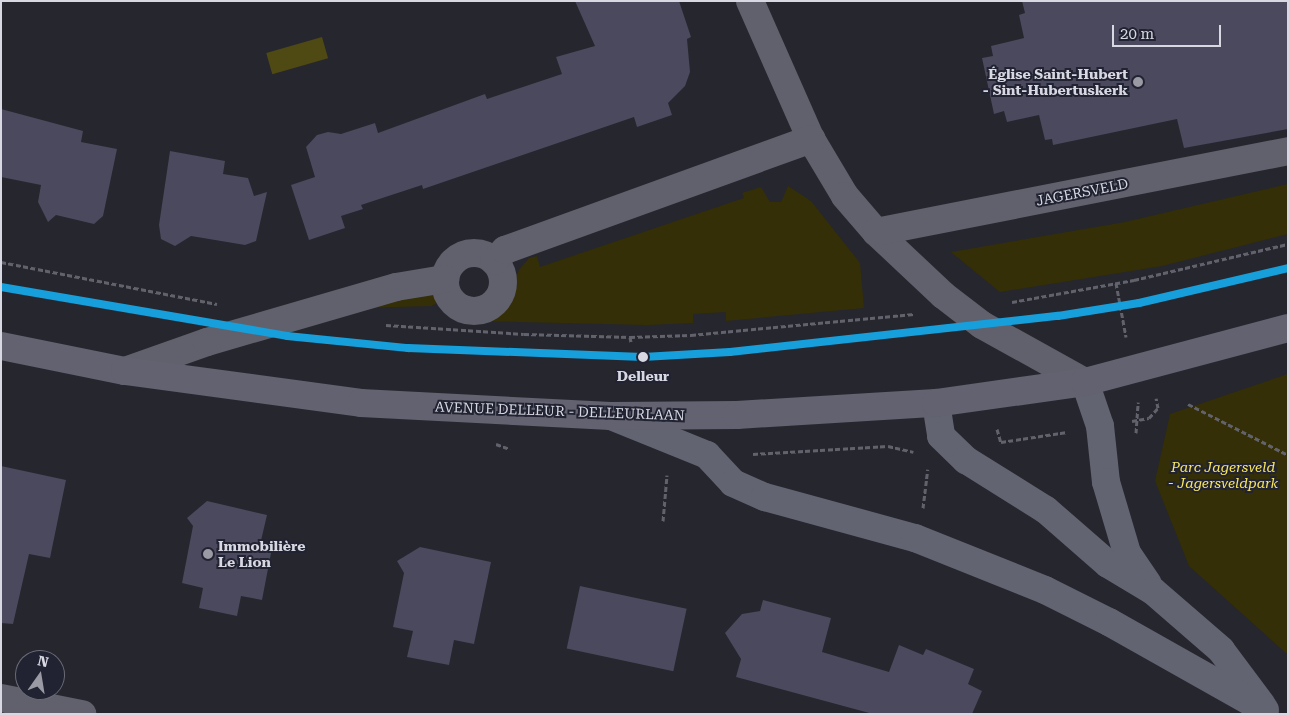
<!DOCTYPE html>
<html>
<head>
<meta charset="utf-8">
<style>
	body { margin:0 }
	#map { position:relative; width:1289px; height:715px; overflow:hidden; background:#26262e; font-family:"Roboto Serif",serif }
	div>[style] { position:absolute }
	[style*='--x'] { left:calc(var(--x)*1px); top:calc(var(--y)*1px); width:calc(var(--w)*1px); rotate:calc(var(--a)*1deg) }
	.green>* { inset:0; background:#342f06 }
	.water>* { inset:0; background:#4f4914; transform-origin:0 0 }
	.building>* { inset:0; background:#4a495d; transform-origin:0 0 }
	.path>* { height:3px; margin-top:-1.5px; transform-origin:0; background:repeating-linear-gradient(90deg,#61626b 0 5px,transparent 0 7.5px) }
	.street>* { height:28px; margin:-14px; padding:0 14px; transform-origin:14px; border-radius:14px; background:#61616d }
	.street>.ring { margin:-14px; padding:0; box-sizing:content-box; background:none; border:28px solid #61616d; border-radius:50% }
	.secondary>* { height:28px; margin:-14px; padding:0 14px; transform-origin:14px; border-radius:14px; background:#636471 }
	.primary>* { height:28px; margin:-14px; padding:0 14px; transform-origin:14px; border-radius:14px; background:#626270 }
	.tram-1>* { height:8px; margin:-4px; padding:0 4px; transform-origin:4px; border-radius:4px; background:#169fdb }
	.dots>* { width:14px; height:14px; translate:-50% -50%; box-sizing:border-box; border:2px solid #222332; border-radius:50% }
	span { translate:-50% -50%; white-space:nowrap; text-align:center; line-height:1.15; -webkit-text-stroke:4px #222332; paint-order:stroke }
	.poi-label { font-size:14px; color:#d7d8e2; font-weight:700 }
	.right { translate:-100% -50%; text-align:right }
	.left { translate:0 -50%; text-align:left }
	.street-label { font-size:14px; color:#d7d8e2 }
	.stop-label { font-size:14px; color:#d7d8e2; font-weight:700 }
	.park-label { font-size:14px; color:#f8e75a; font-style:italic }
	.frame { position:absolute; inset:0; border:2px solid #d7d8e2; pointer-events:none }
	.north { position:absolute; left:15px; top:650px; width:50px; height:50px; box-sizing:border-box; background:#222332; border:1px solid #6a6b78; border-radius:50%; rotate:13deg; font-size:14px; font-weight:700; line-height:20px; text-align:center; color:#d7d8e2 }
	.north::after { content:''; display:block; margin:auto; width:18px; height:22px; background:#999aa3; clip-path:polygon(50% 0,100% 100%,50% 72%,0 100%) }
	.scale { position:absolute; left:1112px; top:25px; width:109px; height:22px; box-sizing:border-box; border:2px solid #d7d8e2; border-top:0; padding-left:6px; font-size:15px; line-height:18px; white-space:nowrap; color:#d7d8e2; -webkit-text-stroke:4px #222332; paint-order:stroke }
</style>
</head>
<body>
<div id="map">
	<div class="green">
		<i style="clip-path:polygon(1288px 184px,1288px 234px,1162px 266px,1000px 292px,951px 252px,1125px 222px)"></i>
		<i style="clip-path:polygon(788px 186px,811px 201px,860px 263px,864px 308px,726px 321px,726px 312px,693px 314px,693px 323px,647px 325px,476px 321px,493px 317px,505px 307px,519px 270px,529px 258px,537px 256px,540px 267px,744px 198px,742px 193px,761px 187px,770px 202px,781px 202px)"></i>
		<i style="clip-path:polygon(434px 293px,440px 302px,431px 306px,358px 308px)"></i>
		<i style="clip-path:polygon(1288px 374px,1288px 655px,1189px 566px,1155px 481px,1170px 414px)"></i>
	</div>
	<div class="water">
		<i style="left:322px;top:37px;width:22px;height:58px;rotate:74deg"></i>
	</div>
	<div class="building">
		<i style="clip-path:polygon(575px 1px,679px 1px,691px 37px,687px 39px,690px 72px,685px 86px,668px 103px,672px 115px,637px 127px,634px 117px,423px 189px,422px 185px,361px 205px,363px 209px,341px 216px,345px 228px,309px 240px,291px 185px,315px 177px,306px 147px,317px 135px,328px 132px,341px 134px,375px 123px,378px 133px,485px 94px,487px 99px,562px 74px,556px 57px,595px 46px)"></i>
		<i style="clip-path:polygon(1022px 1px,1288px 1px,1288px 129px,1184px 148px,1177px 119px,1053px 145px,1052px 139px,1045px 140px,1039px 115px,1007px 122px,1004px 111px,994px 114px,982px 58px,993px 56px,991px 46px,1024px 38px,1019px 15px,1025px 13px)"></i>
		<i style="clip-path:polygon(1px 109px,83px 131px,81px 142px,117px 149px,103px 216px,94px 224px,56px 215px,48px 222px,38px 202px,41px 185px,1px 177px)"></i>
		<i style="clip-path:polygon(170px 151px,225px 161px,223px 174px,248px 178px,254px 196px,267px 192px,256px 241px,245px 245px,191px 236px,175px 246px,161px 239px,159px 225px)"></i>
		<i style="clip-path:polygon(1px 466px,66px 480px,50px 558px,29px 554px,13px 624px,1px 623px)"></i>
		<i style="clip-path:polygon(207px 501px,267px 515px,260px 545px,272px 548px,262px 600px,241px 596px,237px 616px,199px 608px,203px 588px,182px 583px,193px 526px,187px 518px)"></i>
		<i style="clip-path:polygon(420px 547px,491px 562px,474px 644px,454px 640px,449px 665px,407px 657px,413px 631px,393px 627px,404px 573px,397px 561px)"></i>
		<i style="left:580px;top:586px;width:109px;height:64px;rotate:12deg"></i>
		<i style="clip-path:polygon(763px 600px,831px 618px,822px 652px,889px 672px,899px 645px,923px 655px,926px 649px,974px 669px,968px 684px,982px 691px,972px 714px,873px 714px,736px 677px,741px 659px,725px 633px,742px 614px,760px 611px)"></i>
	</div>
	<div class="path">
		<i style="--x:1;--y:262;--w:220;--a:11"></i>
		<i style="--x:1116;--y:283;--w:55;--a:79.5"></i>
		<i style="--x:1012;--y:302;--w:124;--a:-10.2"></i>
		<i style="--x:1134;--y:280;--w:158;--a:-13.2"></i>
		<i style="--x:386;--y:325;--w:138;--a:3.7"></i>
		<i style="--x:524;--y:334;--w:106;--a:1.6"></i>
		<i style="--x:630;--y:337;--w:61;--a:-1.9"></i>
		<i style="--x:691;--y:335;--w:224;--a:-5.4"></i>
		<i style="--x:630;--y:337;--w:5;--a:79"></i>
		<i style="--x:1188;--y:404;--w:112;--a:27"></i>
		<i style="--x:1132;--y:421;--w:17;--a:-10"></i>
		<i style="--x:1149;--y:418;--w:13;--a:-48"></i>
		<i style="--x:1158;--y:408;--w:10;--a:-101"></i>
		<i style="--x:997;--y:429;--w:15;--a:74"></i>
		<i style="--x:1136;--y:433;--w:31;--a:-86"></i>
		<i style="--x:1001;--y:442;--w:67;--a:-8.6"></i>
		<i style="--x:496;--y:444;--w:15;--a:20"></i>
		<i style="--x:753;--y:454;--w:135;--a:-3.4"></i>
		<i style="--x:888;--y:446;--w:26;--a:13"></i>
		<i style="--x:923;--y:508;--w:39;--a:-83"></i>
		<i style="--x:663;--y:521;--w:46;--a:-85"></i>
	</div>
	<div class="street">
		<i style="--x:750;--y:1;--w:151;--a:66.2"></i>
		<i style="--x:811;--y:139;--w:66;--a:59.2"></i>
		<i style="--x:845;--y:196;--w:48;--a:49.3"></i>
		<i style="--x:876;--y:232;--w:92;--a:43.2"></i>
		<i style="--x:943;--y:295;--w:49;--a:37.6"></i>
		<i style="--x:982;--y:325;--w:118;--a:29"></i>
		<i style="--x:876;--y:232;--w:420;--a:-11.1"></i>
		<i class="ring" style="left:445px;top:253px;width:30px;height:30px"></i>
		<i style="--x:494;--y:261;--w:16;--a:-45"></i>
		<i style="--x:505;--y:250;--w:326;--a:-19.9"></i>
		<i style="--x:125;--y:371;--w:87;--a:-19.5"></i>
		<i style="--x:207;--y:342;--w:197;--a:-16.2"></i>
		<i style="--x:396;--y:287;--w:50;--a:-9.3"></i>
		<i style="--x:1;--y:698;--w:83;--a:11.2"></i>
	</div>
	<div class="secondary">
		<i style="--x:1085;--y:382;--w:46;--a:71.2"></i>
		<i style="--x:1100;--y:426;--w:56;--a:83.9"></i>
		<i style="--x:1106;--y:482;--w:74;--a:73.5"></i>
		<i style="--x:1127;--y:553;--w:37;--a:56"></i>
		<i style="--x:936;--y:403;--w:33;--a:81"></i>
		<i style="--x:941;--y:436;--w:35;--a:44"></i>
		<i style="--x:966;--y:460;--w:94;--a:32"></i>
		<i style="--x:1046;--y:510;--w:82;--a:41.1"></i>
		<i style="--x:1108;--y:564;--w:52;--a:31"></i>
		<i style="--x:1153;--y:591;--w:90;--a:40.9"></i>
		<i style="--x:1221;--y:650;--w:69;--a:53.3"></i>
		<i style="--x:611;--y:416;--w:104;--a:22.1"></i>
		<i style="--x:707;--y:455;--w:38;--a:47"></i>
		<i style="--x:733;--y:483;--w:35;--a:24"></i>
		<i style="--x:765;--y:497;--w:156;--a:15.3"></i>
		<i style="--x:915;--y:538;--w:140;--a:21.8"></i>
		<i style="--x:1045;--y:590;--w:72;--a:26.6"></i>
		<i style="--x:1109;--y:622;--w:179;--a:29.4"></i>
	</div>
	<div class="primary">
		<i style="--x:1;--y:346;--w:126;--a:11.4"></i>
		<i style="--x:125;--y:371;--w:238;--a:7.7"></i>
		<i style="--x:361;--y:403;--w:250;--a:3"></i>
		<i style="--x:611;--y:416;--w:126;--a:-0.5"></i>
		<i style="--x:737;--y:415;--w:199;--a:-3.5"></i>
		<i style="--x:936;--y:403;--w:150;--a:-8"></i>
		<i style="--x:1085;--y:382;--w:210;--a:-14.9"></i>
	</div>
	<div class="tram-1">
		<i style="--x:1;--y:287;--w:290;--a:9.7"></i>
		<i style="--x:287;--y:336;--w:122;--a:5.7"></i>
		<i style="--x:408;--y:348;--w:235;--a:2.2"></i>
		<i style="--x:643;--y:357;--w:87;--a:-3.3"></i>
		<i style="--x:730;--y:352;--w:330;--a:-6.3"></i>
		<i style="--x:1058;--y:316;--w:82;--a:-9.1"></i>
		<i style="--x:1139;--y:303;--w:153;--a:-13.2"></i>
	</div>
	<div class="dots">
		<i style="left:1138px;top:82px;background:#999aa3"></i>
		<i style="left:643px;top:357px;background:#d7d8e2"></i>
		<i style="left:208px;top:554px;background:#999aa3"></i>
	</div>
	<div class="poi-label">
		<span class="right" style="left:1128px;top:82px">Église Saint-Hubert<br>- Sint-Hubertuskerk</span>
		<span class="left" style="left:218px;top:554px">Immobilière<br>Le Lion</span>
	</div>
	<div class="street-label">
		<span style="left:1082px;top:192px;rotate:-11deg">JAGERSVELD</span>
		<span style="left:560px;top:411px;rotate:2deg">AVENUE DELLEUR - DELLEURLAAN</span>
	</div>
	<div class="stop-label">
		<span style="left:643px;top:376px">Delleur</span>
	</div>
	<div class="park-label">
		<span style="left:1223px;top:475px">Parc Jagersveld<br>- Jagersveldpark</span>
	</div>
	<div class="frame"></div>
	<div class="north">N</div>
	<div class="scale">20 m</div>
</div>
</body>
</html>
